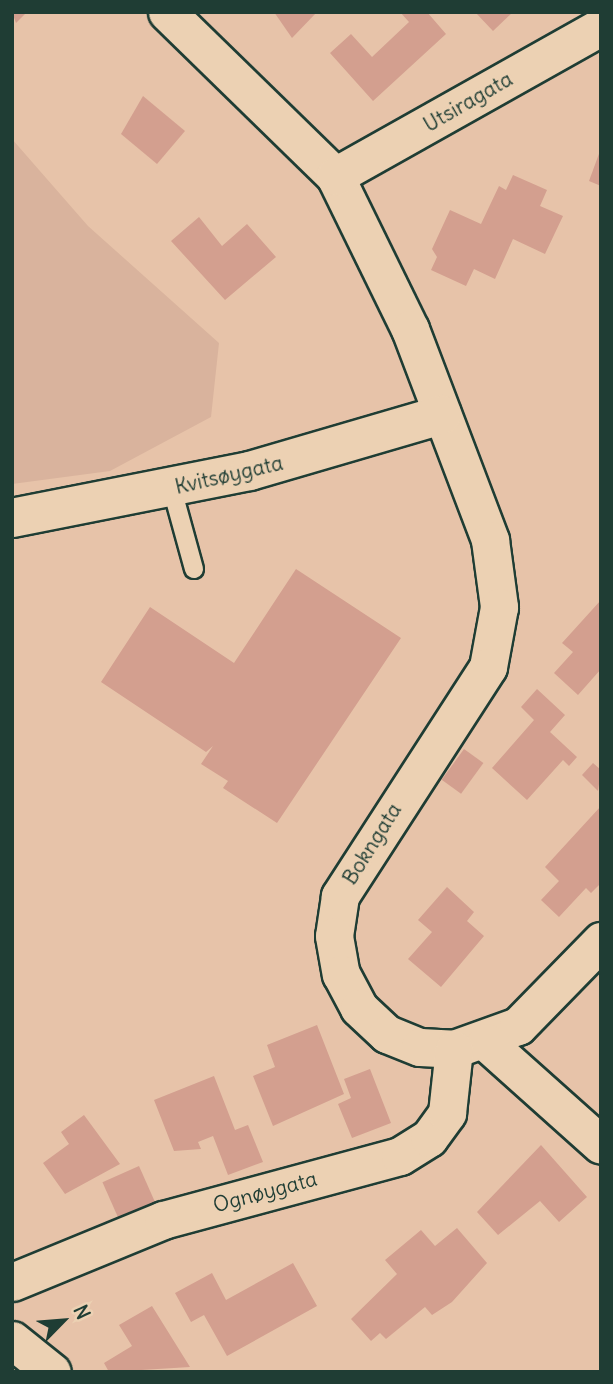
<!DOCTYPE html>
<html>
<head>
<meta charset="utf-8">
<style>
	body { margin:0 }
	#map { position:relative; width:613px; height:1384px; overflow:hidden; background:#e7c3a9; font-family:Delius,sans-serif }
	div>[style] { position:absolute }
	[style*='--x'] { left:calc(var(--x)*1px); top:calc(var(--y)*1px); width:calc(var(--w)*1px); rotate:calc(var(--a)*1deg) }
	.built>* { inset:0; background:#d9b39d }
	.building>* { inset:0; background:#d39f8f; transform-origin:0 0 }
	.roads { filter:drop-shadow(2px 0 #1f3d34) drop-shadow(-2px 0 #1f3d34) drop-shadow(0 2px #1f3d34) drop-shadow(0 -2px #1f3d34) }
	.service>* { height:18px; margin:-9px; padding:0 9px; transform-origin:9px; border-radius:9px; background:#ecd1b3 }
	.minor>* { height:37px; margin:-18.5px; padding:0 18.5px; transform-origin:18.5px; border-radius:18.5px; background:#ecd1b3 }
	.tertiary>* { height:38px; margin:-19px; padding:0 19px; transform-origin:19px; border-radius:19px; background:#ecd1b3 }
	span { translate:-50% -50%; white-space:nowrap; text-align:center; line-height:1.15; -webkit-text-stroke:5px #ecd1b3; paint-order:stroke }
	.street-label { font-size:21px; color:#1f3d34 }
	.frame { position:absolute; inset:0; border:14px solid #1f3d34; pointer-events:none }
	.north { position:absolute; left:28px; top:1286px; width:70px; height:70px; -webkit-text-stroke:5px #ecd1b3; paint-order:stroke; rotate:65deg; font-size:19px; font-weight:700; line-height:28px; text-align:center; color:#1f3d34 }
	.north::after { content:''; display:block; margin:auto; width:24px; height:32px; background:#1f3d34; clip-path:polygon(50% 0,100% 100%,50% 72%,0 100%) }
</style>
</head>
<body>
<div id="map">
	<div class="built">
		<i style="clip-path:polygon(12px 139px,88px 226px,219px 343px,211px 417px,110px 471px,12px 484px)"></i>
	</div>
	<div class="building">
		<i style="clip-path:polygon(12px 12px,27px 12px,16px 23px)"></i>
		<i style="clip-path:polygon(274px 12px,317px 12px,292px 38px)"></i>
		<i style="clip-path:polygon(400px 12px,427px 12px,446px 34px,373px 101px,330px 53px,351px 34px,372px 57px,409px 22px)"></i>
		<i style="clip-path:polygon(475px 12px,513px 12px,493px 31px)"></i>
		<i style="clip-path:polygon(143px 96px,185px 131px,157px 164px,121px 134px)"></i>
		<i style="clip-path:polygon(600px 151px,601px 151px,601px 186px,589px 181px)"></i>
		<i style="clip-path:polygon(513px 175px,547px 190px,540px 206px,563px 216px,545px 254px,513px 239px,495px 279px,474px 269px,466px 286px,431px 270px,437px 257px,432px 249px,450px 210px,481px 224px,499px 186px,506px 190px)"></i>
		<i style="clip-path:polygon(199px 217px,222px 246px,247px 224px,276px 257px,225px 300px,171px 241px)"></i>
		<i style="clip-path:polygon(296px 569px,401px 638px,277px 823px,223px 788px,228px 781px,201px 764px,213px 746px,206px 752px,101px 682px,150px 607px,234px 663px)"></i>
		<i style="clip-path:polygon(601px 600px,601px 669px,578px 695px,554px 673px,573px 652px,562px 643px)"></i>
		<i style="clip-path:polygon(537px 689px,565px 715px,550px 732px,577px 757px,569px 766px,563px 760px,527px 800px,492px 768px,534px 720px,521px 707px)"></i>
		<i style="left:464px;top:749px;width:24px;height:38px;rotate:36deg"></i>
		<i style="clip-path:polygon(593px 763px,601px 770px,598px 791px,582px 775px)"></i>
		<i style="clip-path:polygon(601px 806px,601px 883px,591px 893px,586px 888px,559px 917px,541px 900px,559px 881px,545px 867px)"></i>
		<i style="clip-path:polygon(447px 887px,474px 912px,467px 921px,484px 936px,441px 987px,408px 959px,432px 932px,418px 920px)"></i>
		<i style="clip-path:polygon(317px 1025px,344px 1094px,273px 1126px,253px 1076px,275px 1067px,267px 1045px)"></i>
		<i style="clip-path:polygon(370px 1069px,391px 1123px,352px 1138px,338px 1104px,351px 1098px,344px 1079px)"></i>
		<i style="clip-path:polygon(214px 1076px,235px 1130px,248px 1125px,263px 1162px,228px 1175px,213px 1136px,198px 1142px,201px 1149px,174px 1151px,154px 1100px)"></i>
		<i style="clip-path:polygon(84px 1115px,120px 1164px,65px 1194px,43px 1163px,69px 1144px,61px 1132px)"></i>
		<i style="clip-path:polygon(541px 1145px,587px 1197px,559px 1222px,540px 1201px,498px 1235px,477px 1212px)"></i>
		<i style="left:139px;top:1166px;width:39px;height:40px;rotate:66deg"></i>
		<i style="clip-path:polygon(457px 1228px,487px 1263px,452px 1302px,432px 1315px,425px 1307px,386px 1339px,380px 1333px,371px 1341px,351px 1319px,397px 1274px,385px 1260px,421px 1230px,435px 1246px)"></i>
		<i style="clip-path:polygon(293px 1263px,317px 1306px,227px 1356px,204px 1315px,191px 1322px,175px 1293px,212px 1273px,226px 1300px)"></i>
		<i style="clip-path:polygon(152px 1306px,190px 1367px,109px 1372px,104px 1363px,132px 1346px,119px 1325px)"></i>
	</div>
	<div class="roads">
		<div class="service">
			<i style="--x:172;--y:489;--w:83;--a:74.6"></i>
		</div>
		<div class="minor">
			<i style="--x:167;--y:12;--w:235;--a:44.3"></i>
			<i style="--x:335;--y:176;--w:170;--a:63.9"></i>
			<i style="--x:410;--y:329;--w:226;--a:69.2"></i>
			<i style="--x:490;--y:540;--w:68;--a:82.3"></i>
			<i style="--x:499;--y:607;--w:61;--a:100.4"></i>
			<i style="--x:488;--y:667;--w:273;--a:122.9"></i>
			<i style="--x:340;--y:896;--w:40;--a:98.5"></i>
			<i style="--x:334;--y:936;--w:39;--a:80"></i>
			<i style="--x:341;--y:974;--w:38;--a:62"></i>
			<i style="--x:359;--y:1008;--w:38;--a:43"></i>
			<i style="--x:387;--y:1034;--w:35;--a:22"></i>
			<i style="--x:420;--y:1047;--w:34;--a:3"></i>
			<i style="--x:454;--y:1049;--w:68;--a:-19.8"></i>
			<i style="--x:518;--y:1026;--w:119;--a:-45.7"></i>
			<i style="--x:335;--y:176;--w:305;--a:-29.3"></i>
			<i style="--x:486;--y:1042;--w:154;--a:41.8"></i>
			<i style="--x:12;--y:1282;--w:163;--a:-22.3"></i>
			<i style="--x:163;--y:1220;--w:245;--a:-15.1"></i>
			<i style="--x:400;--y:1156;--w:34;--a:-32"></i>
			<i style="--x:429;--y:1138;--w:31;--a:-54"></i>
			<i style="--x:447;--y:1113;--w:64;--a:-83.8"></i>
			<i style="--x:12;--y:1340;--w:51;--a:38.7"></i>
		</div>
		<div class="tertiary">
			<i style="--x:12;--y:518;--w:243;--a:-11.2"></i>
			<i style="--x:250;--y:471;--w:200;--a:-16.3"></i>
		</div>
	</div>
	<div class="street-label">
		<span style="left:468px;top:102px;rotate:-30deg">Utsiragata</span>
		<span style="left:229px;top:475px;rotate:-13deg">Kvitsøygata</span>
		<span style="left:372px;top:844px;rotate:-58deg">Bokngata</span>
		<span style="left:265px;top:1192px;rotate:-15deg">Ognøygata</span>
	</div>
	<div class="frame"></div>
	<div class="north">N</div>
</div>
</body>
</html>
